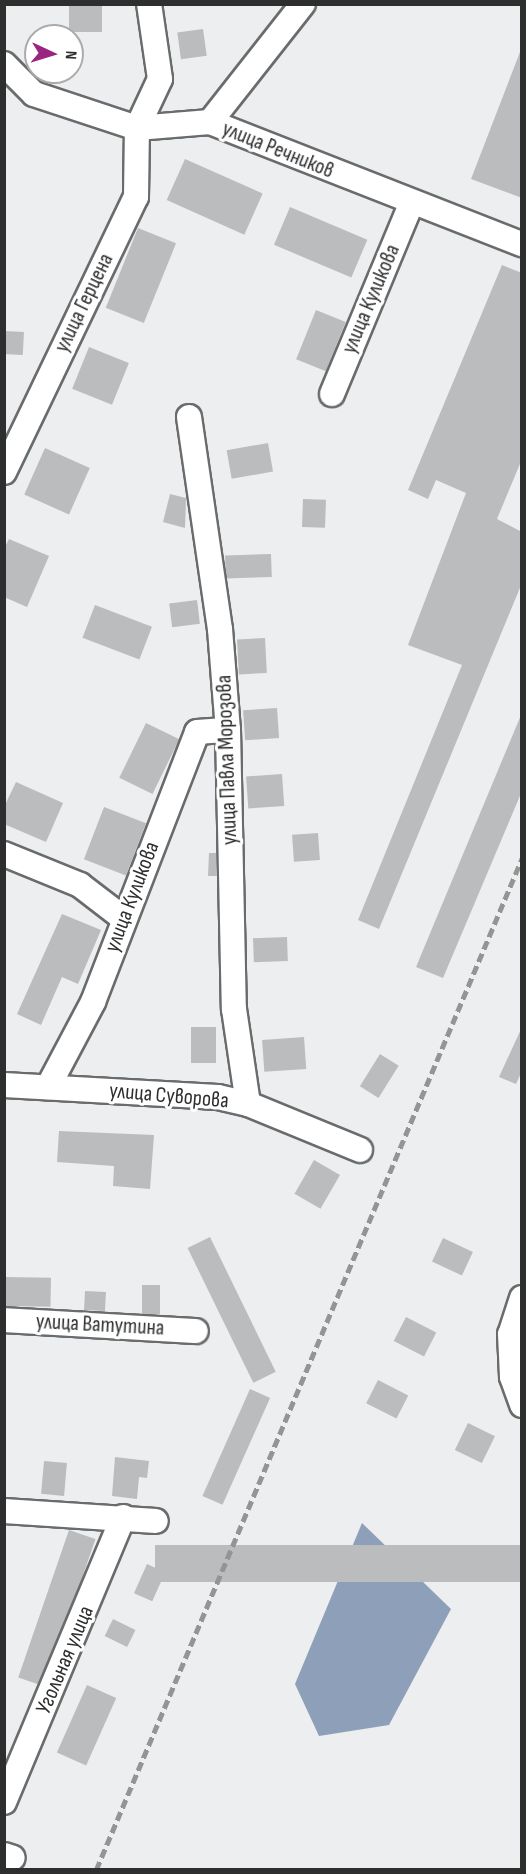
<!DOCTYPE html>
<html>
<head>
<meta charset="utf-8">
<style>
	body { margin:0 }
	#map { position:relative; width:526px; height:1874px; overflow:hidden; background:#eceeef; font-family:"Sofia Sans Condensed",sans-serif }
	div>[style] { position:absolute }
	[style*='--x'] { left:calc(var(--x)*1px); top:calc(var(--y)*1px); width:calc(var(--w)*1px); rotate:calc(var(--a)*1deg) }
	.water>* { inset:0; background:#8ea0b9 }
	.building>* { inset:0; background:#bbbcbe; transform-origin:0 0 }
	.roads { filter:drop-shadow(2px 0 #696b6c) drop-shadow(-2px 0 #696b6c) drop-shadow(0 2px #696b6c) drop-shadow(0 -2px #696b6c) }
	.minor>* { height:24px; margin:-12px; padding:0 12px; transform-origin:12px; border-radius:12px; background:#fff }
	.rail>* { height:4.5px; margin-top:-2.25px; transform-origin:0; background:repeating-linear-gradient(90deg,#939595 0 9px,transparent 0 13.5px) }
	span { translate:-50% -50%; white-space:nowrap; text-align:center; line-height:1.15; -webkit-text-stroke:6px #fff; paint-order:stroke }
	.street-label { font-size:22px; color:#2d2e2e }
	.frame { position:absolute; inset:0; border:6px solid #2d2e2e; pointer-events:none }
	.north { position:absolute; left:24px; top:24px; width:60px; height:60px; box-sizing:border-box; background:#fff; border:2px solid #ababab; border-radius:50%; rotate:94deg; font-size:16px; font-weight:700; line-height:24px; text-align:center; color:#2d2e2e }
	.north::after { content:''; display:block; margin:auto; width:21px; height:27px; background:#9a2580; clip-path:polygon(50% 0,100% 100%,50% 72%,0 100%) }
</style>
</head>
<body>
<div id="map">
	<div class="water">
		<i style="clip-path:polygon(362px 1523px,451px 1609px,389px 1725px,319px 1736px,295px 1684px)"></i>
	</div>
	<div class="building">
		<i style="left:69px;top:4px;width:33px;height:28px"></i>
		<i style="left:203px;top:29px;width:27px;height:26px;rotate:82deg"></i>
		<i style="clip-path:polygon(520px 52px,522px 52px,522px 198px,471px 179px)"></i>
		<i style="left:185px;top:159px;width:85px;height:45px;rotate:24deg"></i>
		<i style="left:290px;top:207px;width:84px;height:41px;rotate:23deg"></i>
		<i style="left:138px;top:228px;width:41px;height:86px;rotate:22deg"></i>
		<i style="clip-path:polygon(502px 265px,522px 273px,522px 459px,497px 519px,522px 532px,522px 583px,379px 929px,358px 920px,462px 665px,408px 645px,466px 493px,436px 480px,428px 499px,408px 490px)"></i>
		<i style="left:316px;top:310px;width:32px;height:53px;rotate:22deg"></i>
		<i style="left:4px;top:331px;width:20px;height:23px;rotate:3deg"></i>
		<i style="left:89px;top:347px;width:43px;height:45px;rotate:22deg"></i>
		<i style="left:268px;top:443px;width:29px;height:42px;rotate:80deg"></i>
		<i style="left:45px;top:448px;width:49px;height:51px;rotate:24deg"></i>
		<i style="clip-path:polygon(170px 494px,186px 498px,185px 528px,163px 522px)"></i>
		<i style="left:303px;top:499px;width:23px;height:28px;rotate:2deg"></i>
		<i style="clip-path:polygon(9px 539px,49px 556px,27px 607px,4px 597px,4px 549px)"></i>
		<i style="left:271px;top:554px;width:23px;height:46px;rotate:88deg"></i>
		<i style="left:197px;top:600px;width:24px;height:28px;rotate:83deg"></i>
		<i style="left:95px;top:605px;width:61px;height:35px;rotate:21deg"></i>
		<i style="left:265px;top:638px;width:35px;height:28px;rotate:87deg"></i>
		<i style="left:277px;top:708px;width:30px;height:34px;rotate:86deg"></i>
		<i style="clip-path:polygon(521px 715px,522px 791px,443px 978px,416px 967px)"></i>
		<i style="left:146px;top:723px;width:37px;height:61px;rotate:26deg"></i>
		<i style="left:282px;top:774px;width:32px;height:36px;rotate:86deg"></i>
		<i style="clip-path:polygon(16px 782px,63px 803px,46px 842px,4px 824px,4px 807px)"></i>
		<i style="left:104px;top:807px;width:45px;height:56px;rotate:21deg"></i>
		<i style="left:318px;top:833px;width:27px;height:26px;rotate:86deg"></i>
		<i style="clip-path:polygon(209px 853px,216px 853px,217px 876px,208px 876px)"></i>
		<i style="clip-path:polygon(62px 914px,101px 930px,78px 984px,62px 977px,41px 1025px,17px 1014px)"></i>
		<i style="left:287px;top:937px;width:24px;height:34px;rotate:88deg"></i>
		<i style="left:191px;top:1027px;width:25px;height:36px"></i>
		<i style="clip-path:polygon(522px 1027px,522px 1071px,516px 1084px,499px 1077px)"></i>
		<i style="left:304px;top:1037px;width:32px;height:42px;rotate:86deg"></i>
		<i style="left:380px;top:1054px;width:22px;height:38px;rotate:32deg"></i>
		<i style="clip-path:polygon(59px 1131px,154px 1135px,150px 1189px,113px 1186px,114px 1166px,57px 1162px)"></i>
		<i style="left:314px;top:1160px;width:30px;height:39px;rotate:30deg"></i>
		<i style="left:210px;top:1237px;width:150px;height:25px;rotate:64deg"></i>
		<i style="left:443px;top:1238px;width:33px;height:26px;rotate:25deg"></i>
		<i style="left:4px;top:1277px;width:47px;height:29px;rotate:1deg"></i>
		<i style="left:142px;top:1285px;width:18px;height:29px"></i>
		<i style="left:85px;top:1291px;width:21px;height:19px;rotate:3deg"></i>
		<i style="left:406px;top:1317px;width:34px;height:27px;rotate:27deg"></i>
		<i style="left:378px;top:1380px;width:34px;height:26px;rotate:27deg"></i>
		<i style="left:250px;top:1389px;width:22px;height:117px;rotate:24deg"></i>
		<i style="left:468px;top:1423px;width:30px;height:30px;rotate:26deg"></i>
		<i style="clip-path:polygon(115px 1457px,149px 1461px,147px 1478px,139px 1477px,137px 1499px,112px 1496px)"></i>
		<i style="left:44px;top:1461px;width:23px;height:33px;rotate:5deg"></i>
		<i style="left:69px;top:1530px;width:28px;height:156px;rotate:19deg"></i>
		<i style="left:522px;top:1545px;width:37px;height:367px;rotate:90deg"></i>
		<i style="left:147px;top:1564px;width:20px;height:32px;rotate:24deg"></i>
		<i style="left:113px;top:1619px;width:25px;height:19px;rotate:26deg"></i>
		<i style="left:87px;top:1685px;width:32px;height:74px;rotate:24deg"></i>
	</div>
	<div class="roads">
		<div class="minor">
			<i style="--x:4;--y:64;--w:42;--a:45"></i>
			<i style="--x:34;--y:94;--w:108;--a:18.3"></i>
			<i style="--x:137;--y:128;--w:73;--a:-4.7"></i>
			<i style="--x:210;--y:122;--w:335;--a:21.4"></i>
			<i style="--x:210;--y:122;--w:150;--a:-51.8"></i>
			<i style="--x:332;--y:394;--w:206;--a:-67.4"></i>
			<i style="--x:189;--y:417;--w:214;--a:81.7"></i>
			<i style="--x:220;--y:629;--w:101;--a:85.5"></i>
			<i style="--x:228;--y:730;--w:279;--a:88.8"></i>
			<i style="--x:234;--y:1009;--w:96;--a:81.6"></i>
			<i style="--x:4;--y:472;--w:305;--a:-64.4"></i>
			<i style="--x:136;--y:197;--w:69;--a:-89.2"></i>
			<i style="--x:137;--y:128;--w:54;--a:-64.9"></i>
			<i style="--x:160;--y:79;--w:76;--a:-98.3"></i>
			<i style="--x:4;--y:854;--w:82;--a:22.2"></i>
			<i style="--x:80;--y:885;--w:54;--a:37.5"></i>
			<i style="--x:4;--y:1085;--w:214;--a:3.2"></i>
			<i style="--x:218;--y:1097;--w:31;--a:13"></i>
			<i style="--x:248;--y:1104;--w:121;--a:22.3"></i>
			<i style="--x:48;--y:1087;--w:96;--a:-62.1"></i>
			<i style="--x:93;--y:1002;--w:289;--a:-68.9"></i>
			<i style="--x:197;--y:732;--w:31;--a:-4"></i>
			<i style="--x:522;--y:1298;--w:38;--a:108"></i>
			<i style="--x:510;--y:1334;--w:43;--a:87.3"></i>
			<i style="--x:512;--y:1377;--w:30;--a:70"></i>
			<i style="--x:4;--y:1320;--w:192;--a:3.3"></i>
			<i style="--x:4;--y:1511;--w:152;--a:3.8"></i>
			<i style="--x:4;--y:1802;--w:309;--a:-67.3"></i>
			<i style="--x:4;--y:1855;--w:9;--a:18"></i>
		</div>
	</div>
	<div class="rail">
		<i style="--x:96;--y:1870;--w:1098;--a:-67.17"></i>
	</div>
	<div class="street-label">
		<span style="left:278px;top:150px;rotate:22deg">улица Речников</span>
		<span style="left:371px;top:299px;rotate:-67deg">улица Куликова</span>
		<span style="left:84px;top:303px;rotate:-64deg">улица Герцена</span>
		<span style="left:227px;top:760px;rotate:-92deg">улица Павла Морозова</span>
		<span style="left:132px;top:897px;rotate:-69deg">улица Куликова</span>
		<span style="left:169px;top:1096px;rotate:5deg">улица Суворова</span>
		<span style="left:100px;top:1325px;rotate:3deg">улица Ватутина</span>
		<span style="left:65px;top:1660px;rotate:-67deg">Угольная улица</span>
	</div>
	<div class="frame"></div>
	<div class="north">N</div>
</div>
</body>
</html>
